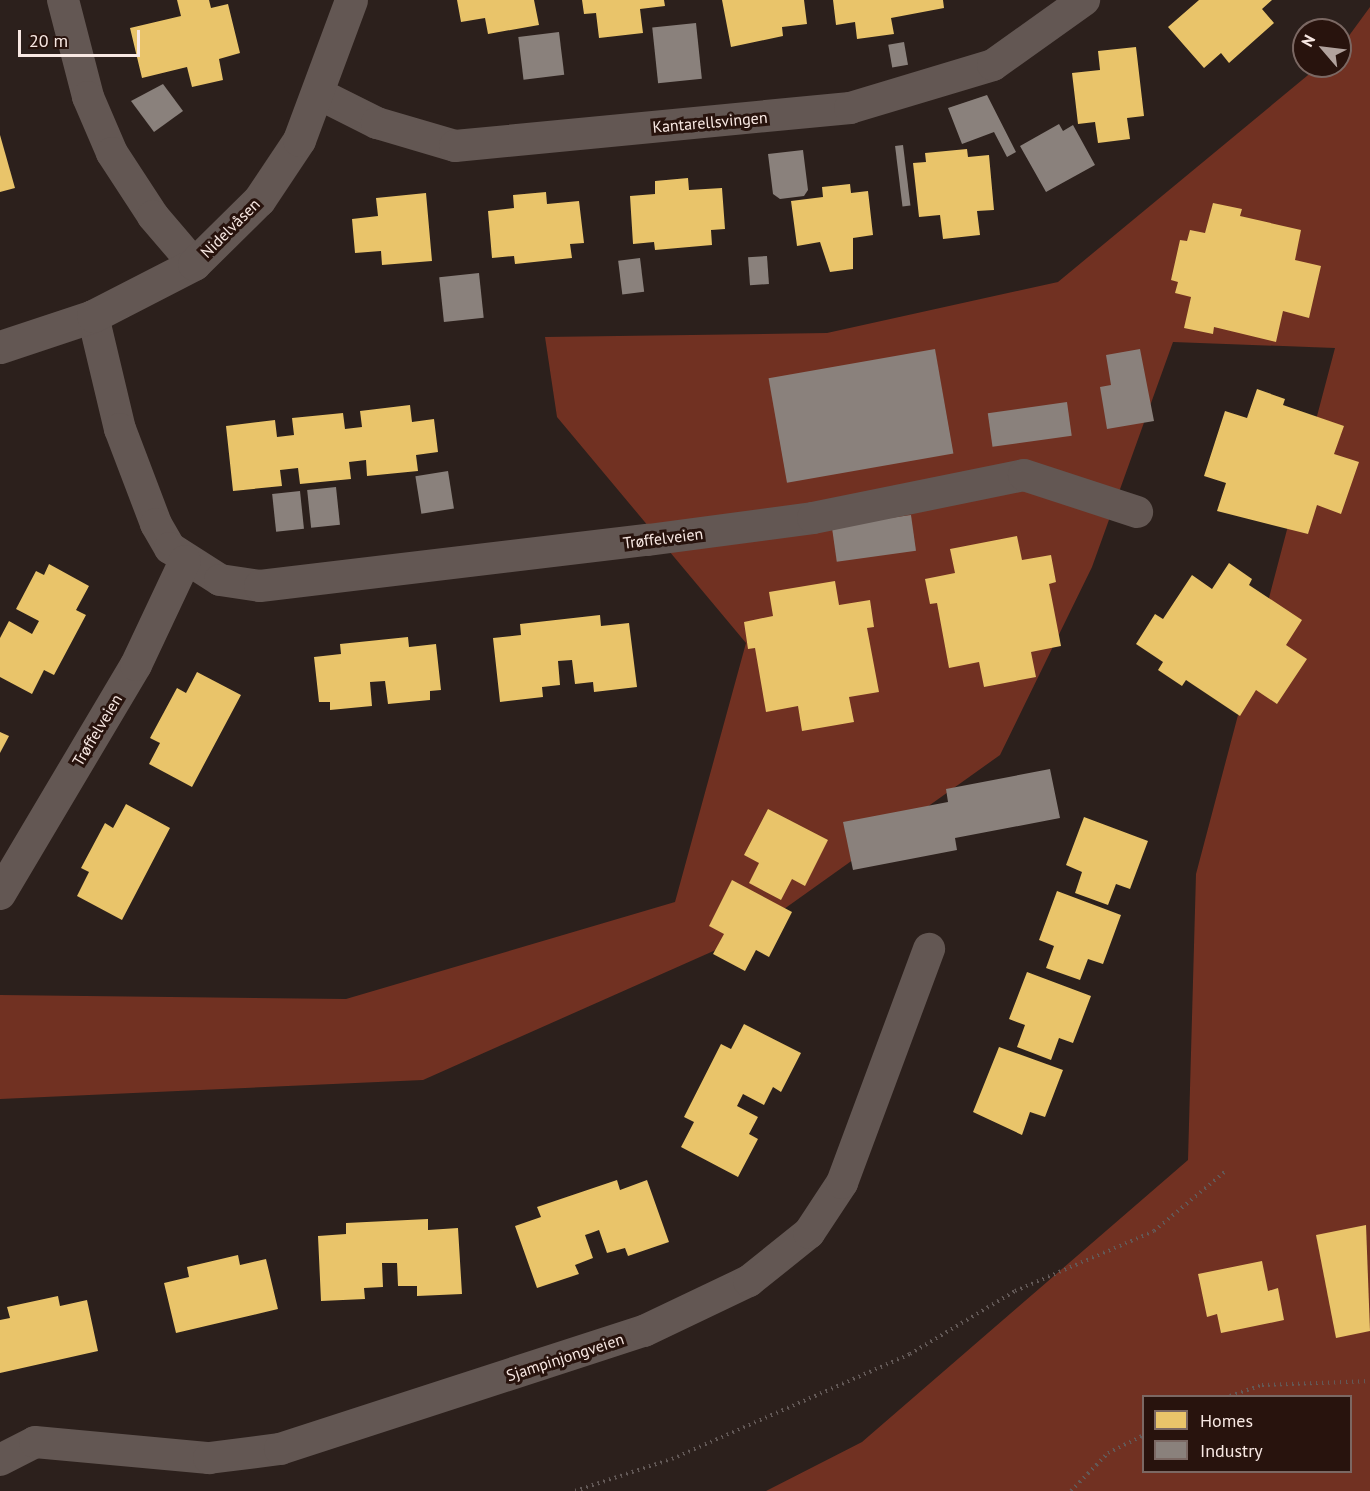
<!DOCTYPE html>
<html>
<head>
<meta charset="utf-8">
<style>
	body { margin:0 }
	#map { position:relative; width:1370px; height:1491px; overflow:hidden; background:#2c201c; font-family:"PT Sans",sans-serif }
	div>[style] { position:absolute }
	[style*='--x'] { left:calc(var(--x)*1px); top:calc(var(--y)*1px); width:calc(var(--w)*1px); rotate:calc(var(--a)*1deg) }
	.forest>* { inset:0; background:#713122 }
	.homes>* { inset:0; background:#e9c46a }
	.industry>* { inset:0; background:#8a817c; transform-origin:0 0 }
	.path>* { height:4px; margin-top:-2px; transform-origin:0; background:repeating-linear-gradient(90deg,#635957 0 1.5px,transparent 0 6px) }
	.minor>* { height:32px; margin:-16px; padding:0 16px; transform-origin:16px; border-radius:16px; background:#635753 }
	.tertiary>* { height:33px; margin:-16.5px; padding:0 16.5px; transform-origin:16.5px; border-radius:16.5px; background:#635753 }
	span { translate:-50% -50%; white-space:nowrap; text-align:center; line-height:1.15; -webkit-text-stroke:6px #28130d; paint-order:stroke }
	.street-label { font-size:16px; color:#f8e8e3 }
	.legend { position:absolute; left:1142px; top:1395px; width:210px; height:78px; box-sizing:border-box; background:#28130d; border:2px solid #7b6863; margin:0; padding:8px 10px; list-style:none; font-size:18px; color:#f8e8e3 }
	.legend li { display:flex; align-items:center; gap:12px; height:30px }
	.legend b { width:30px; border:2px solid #7b6863 }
	.north { position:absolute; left:1292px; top:18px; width:60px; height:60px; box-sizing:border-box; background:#28130d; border:2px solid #7b6863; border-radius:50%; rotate:298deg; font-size:16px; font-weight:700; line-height:24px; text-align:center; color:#f8e8e3 }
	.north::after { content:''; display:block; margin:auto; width:21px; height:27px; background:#b1a29d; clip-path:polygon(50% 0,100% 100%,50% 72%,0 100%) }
	.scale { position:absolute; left:18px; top:30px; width:122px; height:27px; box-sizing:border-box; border:3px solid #f8e8e3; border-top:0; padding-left:8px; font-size:18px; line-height:21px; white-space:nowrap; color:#f8e8e3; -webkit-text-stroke:4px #28130d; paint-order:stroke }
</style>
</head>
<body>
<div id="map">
	<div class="forest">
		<i style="clip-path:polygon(evenodd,1370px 7px,1370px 1491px,766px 1491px,862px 1442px,1188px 1160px,1196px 874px,1335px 348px,1173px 342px,1092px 567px,1000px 755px,745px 937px,423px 1080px,0 1099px,0 995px,346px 999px,675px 902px,746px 643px,557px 417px,545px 337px,827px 333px,1058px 282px,1319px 66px,1340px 66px,1340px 48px,1370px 7px,1144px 1396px,1350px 1396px,1350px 1472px,1144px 1472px,1144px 1396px)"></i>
	</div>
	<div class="homes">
		<i style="clip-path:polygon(177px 0,209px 0,211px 8px,228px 4px,240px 53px,219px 59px,223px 80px,192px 87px,187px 67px,142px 78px,130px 28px,181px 16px)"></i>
		<i style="clip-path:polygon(457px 0,534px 0,539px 25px,488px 34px,485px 18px,461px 22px)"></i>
		<i style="clip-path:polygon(582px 0,664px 0,665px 6px,640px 9px,643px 33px,599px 38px,596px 13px,584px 14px)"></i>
		<i style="clip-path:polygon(722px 0,804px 0,807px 24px,782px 27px,783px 36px,731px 47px)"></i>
		<i style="clip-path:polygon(833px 0,943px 0,944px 8px,891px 18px,894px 34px,857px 39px,855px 22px,836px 25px)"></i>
		<i style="clip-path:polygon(1199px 0,1272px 0,1262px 9px,1274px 23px,1229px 63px,1221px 53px,1204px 68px,1168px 27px)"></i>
		<i style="clip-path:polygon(1136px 47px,1144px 116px,1127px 118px,1130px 139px,1098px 143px,1095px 122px,1078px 124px,1072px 73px,1100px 70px,1098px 51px)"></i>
		<i style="clip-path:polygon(0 135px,15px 188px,0 192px)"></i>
		<i style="clip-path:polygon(967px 149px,968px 157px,989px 155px,994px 210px,977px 211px,980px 235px,943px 239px,940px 215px,919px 217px,913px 163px,926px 162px,925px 153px)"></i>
		<i style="clip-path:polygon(688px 178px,689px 190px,722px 188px,725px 229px,711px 230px,712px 245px,655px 250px,654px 242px,633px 244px,630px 196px,655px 194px,655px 181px)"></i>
		<i style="clip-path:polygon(850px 184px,851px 193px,868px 191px,873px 235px,853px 238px,853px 269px,830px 272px,820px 242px,797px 246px,791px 201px,823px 197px,822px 187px)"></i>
		<i style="clip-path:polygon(546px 192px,547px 204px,579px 201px,584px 243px,570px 244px,572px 258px,515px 264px,514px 256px,492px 258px,488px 211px,514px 208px,513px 195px)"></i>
		<i style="clip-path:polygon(426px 193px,432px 261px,382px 265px,381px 251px,355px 253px,352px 219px,378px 216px,376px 198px)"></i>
		<i style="clip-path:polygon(1213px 203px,1242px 209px,1240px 216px,1301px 230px,1295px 260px,1321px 266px,1309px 318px,1283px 311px,1276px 342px,1214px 327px,1213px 334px,1184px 328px,1191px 297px,1175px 293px,1178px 282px,1171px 280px,1180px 240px,1187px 241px,1190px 230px,1205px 233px)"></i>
		<i style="clip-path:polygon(1257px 389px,1285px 399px,1283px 405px,1344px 426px,1334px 454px,1359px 462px,1341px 514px,1317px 505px,1308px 534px,1217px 511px,1226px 483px,1204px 476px,1225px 411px,1247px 418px)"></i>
		<i style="clip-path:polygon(410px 405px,412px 422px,434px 419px,438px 452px,416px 455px,418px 471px,367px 476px,366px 460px,349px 462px,351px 479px,300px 484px,298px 468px,280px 470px,282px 486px,233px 491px,226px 426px,275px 420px,277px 437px,294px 435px,292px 418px,343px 413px,345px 429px,362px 427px,360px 411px)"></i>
		<i style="clip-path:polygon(1017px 536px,1022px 560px,1051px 555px,1056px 582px,1049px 584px,1061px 646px,1031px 652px,1036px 677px,984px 687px,979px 662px,949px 668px,937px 603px,930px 604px,925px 579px,955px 573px,950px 549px)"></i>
		<i style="clip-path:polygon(1229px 563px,1252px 579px,1249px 585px,1302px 620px,1286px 645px,1307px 659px,1277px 704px,1256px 690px,1240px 716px,1186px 680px,1182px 686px,1158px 670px,1163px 662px,1136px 644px,1155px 614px,1163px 619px,1192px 575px,1212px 589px)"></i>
		<i style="clip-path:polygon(49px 564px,89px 586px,76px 610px,86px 615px,54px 675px,44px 670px,32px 694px,0 677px,0 638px,9px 621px,32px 634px,39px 621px,16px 609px,36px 571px,44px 575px)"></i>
		<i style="clip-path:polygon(835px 581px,839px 605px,870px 600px,874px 627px,867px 628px,879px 692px,849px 697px,854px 722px,802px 731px,798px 706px,766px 712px,755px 648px,748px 649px,744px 622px,773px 616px,769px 592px)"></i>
		<i style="clip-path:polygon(600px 615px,601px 626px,629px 623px,637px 687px,594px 692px,593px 682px,575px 684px,572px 660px,558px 661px,560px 685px,542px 687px,543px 697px,500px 702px,493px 638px,521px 635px,520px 624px)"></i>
		<i style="clip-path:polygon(408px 637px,409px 647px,436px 644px,441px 690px,430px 691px,430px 700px,388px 704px,385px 681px,370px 682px,372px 706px,330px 710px,330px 702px,319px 702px,314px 657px,341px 654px,340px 644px)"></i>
		<i style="clip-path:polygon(197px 672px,241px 695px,192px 787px,149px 764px,160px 743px,150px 738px,177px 688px,186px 693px)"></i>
		<i style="clip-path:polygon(0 732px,9px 736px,0 753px)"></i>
		<i style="clip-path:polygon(126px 804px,170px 828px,122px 920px,77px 896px,89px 872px,81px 868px,105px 823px,113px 828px)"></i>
		<i style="clip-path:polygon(768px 809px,828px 840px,805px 886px,792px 879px,781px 900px,749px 883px,759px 863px,744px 855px)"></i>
		<i style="clip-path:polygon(1084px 817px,1148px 841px,1130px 889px,1116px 884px,1108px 905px,1075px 893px,1082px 872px,1066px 865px)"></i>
		<i style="clip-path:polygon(732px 880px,792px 912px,769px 957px,756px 950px,745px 971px,713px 954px,724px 934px,709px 926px)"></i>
		<i style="clip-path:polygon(1057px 891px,1121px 915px,1103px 964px,1088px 959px,1080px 980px,1046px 968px,1054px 946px,1039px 940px)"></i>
		<i style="clip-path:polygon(1027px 972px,1091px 996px,1073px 1043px,1059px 1038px,1051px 1060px,1017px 1047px,1025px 1025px,1009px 1019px)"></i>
		<i style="clip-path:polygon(744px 1024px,801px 1053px,781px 1092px,773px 1087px,764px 1105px,743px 1094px,737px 1106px,758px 1117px,749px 1134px,758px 1139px,738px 1177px,681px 1147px,694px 1122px,684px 1117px,721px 1044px,731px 1049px)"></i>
		<i style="clip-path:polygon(999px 1047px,1063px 1070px,1045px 1117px,1030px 1112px,1022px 1135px,973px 1112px)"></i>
		<i style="clip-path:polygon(617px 1180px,620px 1190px,647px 1180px,669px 1242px,628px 1256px,625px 1248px,607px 1253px,599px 1230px,591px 1233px,585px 1235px,593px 1258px,575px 1265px,579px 1274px,537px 1288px,515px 1226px,541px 1217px,537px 1207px)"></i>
		<i style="clip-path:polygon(428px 1219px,428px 1230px,458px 1228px,462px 1294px,417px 1296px,417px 1286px,398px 1286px,397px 1263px,382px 1263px,383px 1287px,364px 1288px,365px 1299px,321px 1301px,318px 1236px,346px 1234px,346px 1223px)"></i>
		<i style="clip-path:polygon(1366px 1225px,1370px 1331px,1336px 1338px,1316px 1235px)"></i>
		<i style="clip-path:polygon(238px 1255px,240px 1265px,266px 1259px,278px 1309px,176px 1333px,164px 1283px,189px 1277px,187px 1267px)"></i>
		<i style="clip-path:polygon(1262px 1261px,1268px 1291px,1278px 1288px,1284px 1320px,1221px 1333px,1217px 1314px,1207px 1317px,1198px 1274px)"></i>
		<i style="clip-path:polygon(58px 1296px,60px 1306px,87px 1300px,98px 1351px,0 1373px,0 1320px,10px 1318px,7px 1307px)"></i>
	</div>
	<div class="industry">
		<i style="left:696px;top:23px;width:56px;height:44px;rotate:84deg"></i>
		<i style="left:559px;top:32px;width:43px;height:41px;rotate:83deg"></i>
		<i style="left:904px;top:42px;width:23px;height:16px;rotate:80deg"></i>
		<i style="clip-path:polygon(163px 84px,183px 111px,154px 132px,131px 101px)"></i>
		<i style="clip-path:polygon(987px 95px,1016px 152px,1007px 157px,994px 132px,962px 144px,948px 108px)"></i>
		<i style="clip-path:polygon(1059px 124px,1063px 131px,1073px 125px,1095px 165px,1046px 192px,1020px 146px)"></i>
		<i style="left:903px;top:145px;width:61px;height:8px;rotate:83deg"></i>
		<i style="clip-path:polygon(803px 150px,808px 190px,804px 196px,780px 199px,773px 194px,768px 154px)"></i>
		<i style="left:767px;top:256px;width:28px;height:19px;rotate:86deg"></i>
		<i style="left:640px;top:258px;width:34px;height:22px;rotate:83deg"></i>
		<i style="left:479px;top:273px;width:45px;height:40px;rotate:84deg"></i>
		<i style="left:935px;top:349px;width:106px;height:169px;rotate:80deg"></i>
		<i style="clip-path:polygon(1140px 349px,1154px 421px,1107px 429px,1100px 387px,1111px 385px,1106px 355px)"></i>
		<i style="left:1067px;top:402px;width:34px;height:80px;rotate:82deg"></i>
		<i style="left:448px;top:471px;width:38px;height:33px;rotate:81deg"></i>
		<i style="left:336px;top:487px;width:38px;height:29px;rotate:84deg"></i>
		<i style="left:300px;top:491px;width:38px;height:28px;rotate:84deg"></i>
		<i style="left:911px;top:515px;width:36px;height:80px;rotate:82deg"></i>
		<i style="clip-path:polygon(1050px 769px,1060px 818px,955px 838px,957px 850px,853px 870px,843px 822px,948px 802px,946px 789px)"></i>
	</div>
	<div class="path">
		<i style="--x:1230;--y:1396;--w:34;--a:-19"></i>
		<i style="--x:1262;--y:1385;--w:108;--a:-2.1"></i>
		<i style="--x:575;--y:1491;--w:102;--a:-18.3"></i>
		<i style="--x:672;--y:1459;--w:260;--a:-23.8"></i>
		<i style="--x:910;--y:1354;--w:122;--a:-31"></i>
		<i style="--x:1015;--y:1291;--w:151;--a:-23.3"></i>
		<i style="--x:1154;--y:1231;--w:95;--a:-39.9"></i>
		<i style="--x:1071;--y:1491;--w:53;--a:-45.8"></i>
		<i style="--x:1108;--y:1453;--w:40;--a:-26.6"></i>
	</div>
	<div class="minor">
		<i style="--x:63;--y:0;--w:100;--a:75.5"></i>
		<i style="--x:88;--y:97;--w:61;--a:66.8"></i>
		<i style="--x:112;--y:153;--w:75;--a:56.9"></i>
		<i style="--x:153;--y:216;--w:63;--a:49.5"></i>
		<i style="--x:319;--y:94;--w:65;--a:26.6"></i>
		<i style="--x:377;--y:123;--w:81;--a:16.4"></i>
		<i style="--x:455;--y:146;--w:397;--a:-5.5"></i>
		<i style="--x:850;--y:108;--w:149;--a:-16.7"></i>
		<i style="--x:993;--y:65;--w:112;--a:-35.5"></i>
		<i style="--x:93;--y:316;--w:116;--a:76.6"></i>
		<i style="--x:120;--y:429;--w:102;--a:69.2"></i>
		<i style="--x:156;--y:524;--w:28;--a:60"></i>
		<i style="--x:170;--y:548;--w:59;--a:32.6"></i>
		<i style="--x:220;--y:580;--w:40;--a:8.5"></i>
		<i style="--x:260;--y:586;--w:391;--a:-6.8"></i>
		<i style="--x:648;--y:540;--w:166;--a:-7.6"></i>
		<i style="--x:813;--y:518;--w:215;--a:-11.5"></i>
		<i style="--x:1024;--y:475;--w:119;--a:18.1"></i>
		<i style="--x:0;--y:894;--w:266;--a:-59.3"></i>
		<i style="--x:136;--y:665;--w:115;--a:-64.8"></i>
		<i style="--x:0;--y:1460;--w:39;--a:-27"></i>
		<i style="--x:35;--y:1442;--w:175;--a:5.3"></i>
		<i style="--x:209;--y:1458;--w:72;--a:-7.2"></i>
		<i style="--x:280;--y:1449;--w:383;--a:-18"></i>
		<i style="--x:644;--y:1331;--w:116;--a:-25.5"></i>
		<i style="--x:749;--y:1281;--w:77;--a:-38.7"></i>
		<i style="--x:809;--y:1233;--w:60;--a:-56.6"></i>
		<i style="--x:842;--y:1183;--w:250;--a:-69.6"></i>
	</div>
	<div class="tertiary">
		<i style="--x:0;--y:347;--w:98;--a:-18.4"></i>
		<i style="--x:93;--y:316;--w:114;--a:-27.2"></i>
		<i style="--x:194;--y:264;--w:91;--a:-44.6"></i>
		<i style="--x:259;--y:200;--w:72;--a:-56.3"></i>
		<i style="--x:299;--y:140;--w:149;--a:-69.6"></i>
	</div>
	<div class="street-label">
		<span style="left:710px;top:122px;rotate:-5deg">Kantarellsvingen</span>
		<span style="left:230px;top:228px;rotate:-45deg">Nidelvåsen</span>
		<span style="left:663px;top:538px;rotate:-7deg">Trøffelveien</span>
		<span style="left:97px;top:730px;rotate:-59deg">Trøffelveien</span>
		<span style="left:565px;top:1357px;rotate:-18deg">Sjampinjongveien</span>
	</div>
	<ul class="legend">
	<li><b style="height:16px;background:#e9c46a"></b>Homes</li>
	<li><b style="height:16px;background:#8a817c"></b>Industry</li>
	</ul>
	<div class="north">N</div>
	<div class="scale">20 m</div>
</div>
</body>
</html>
